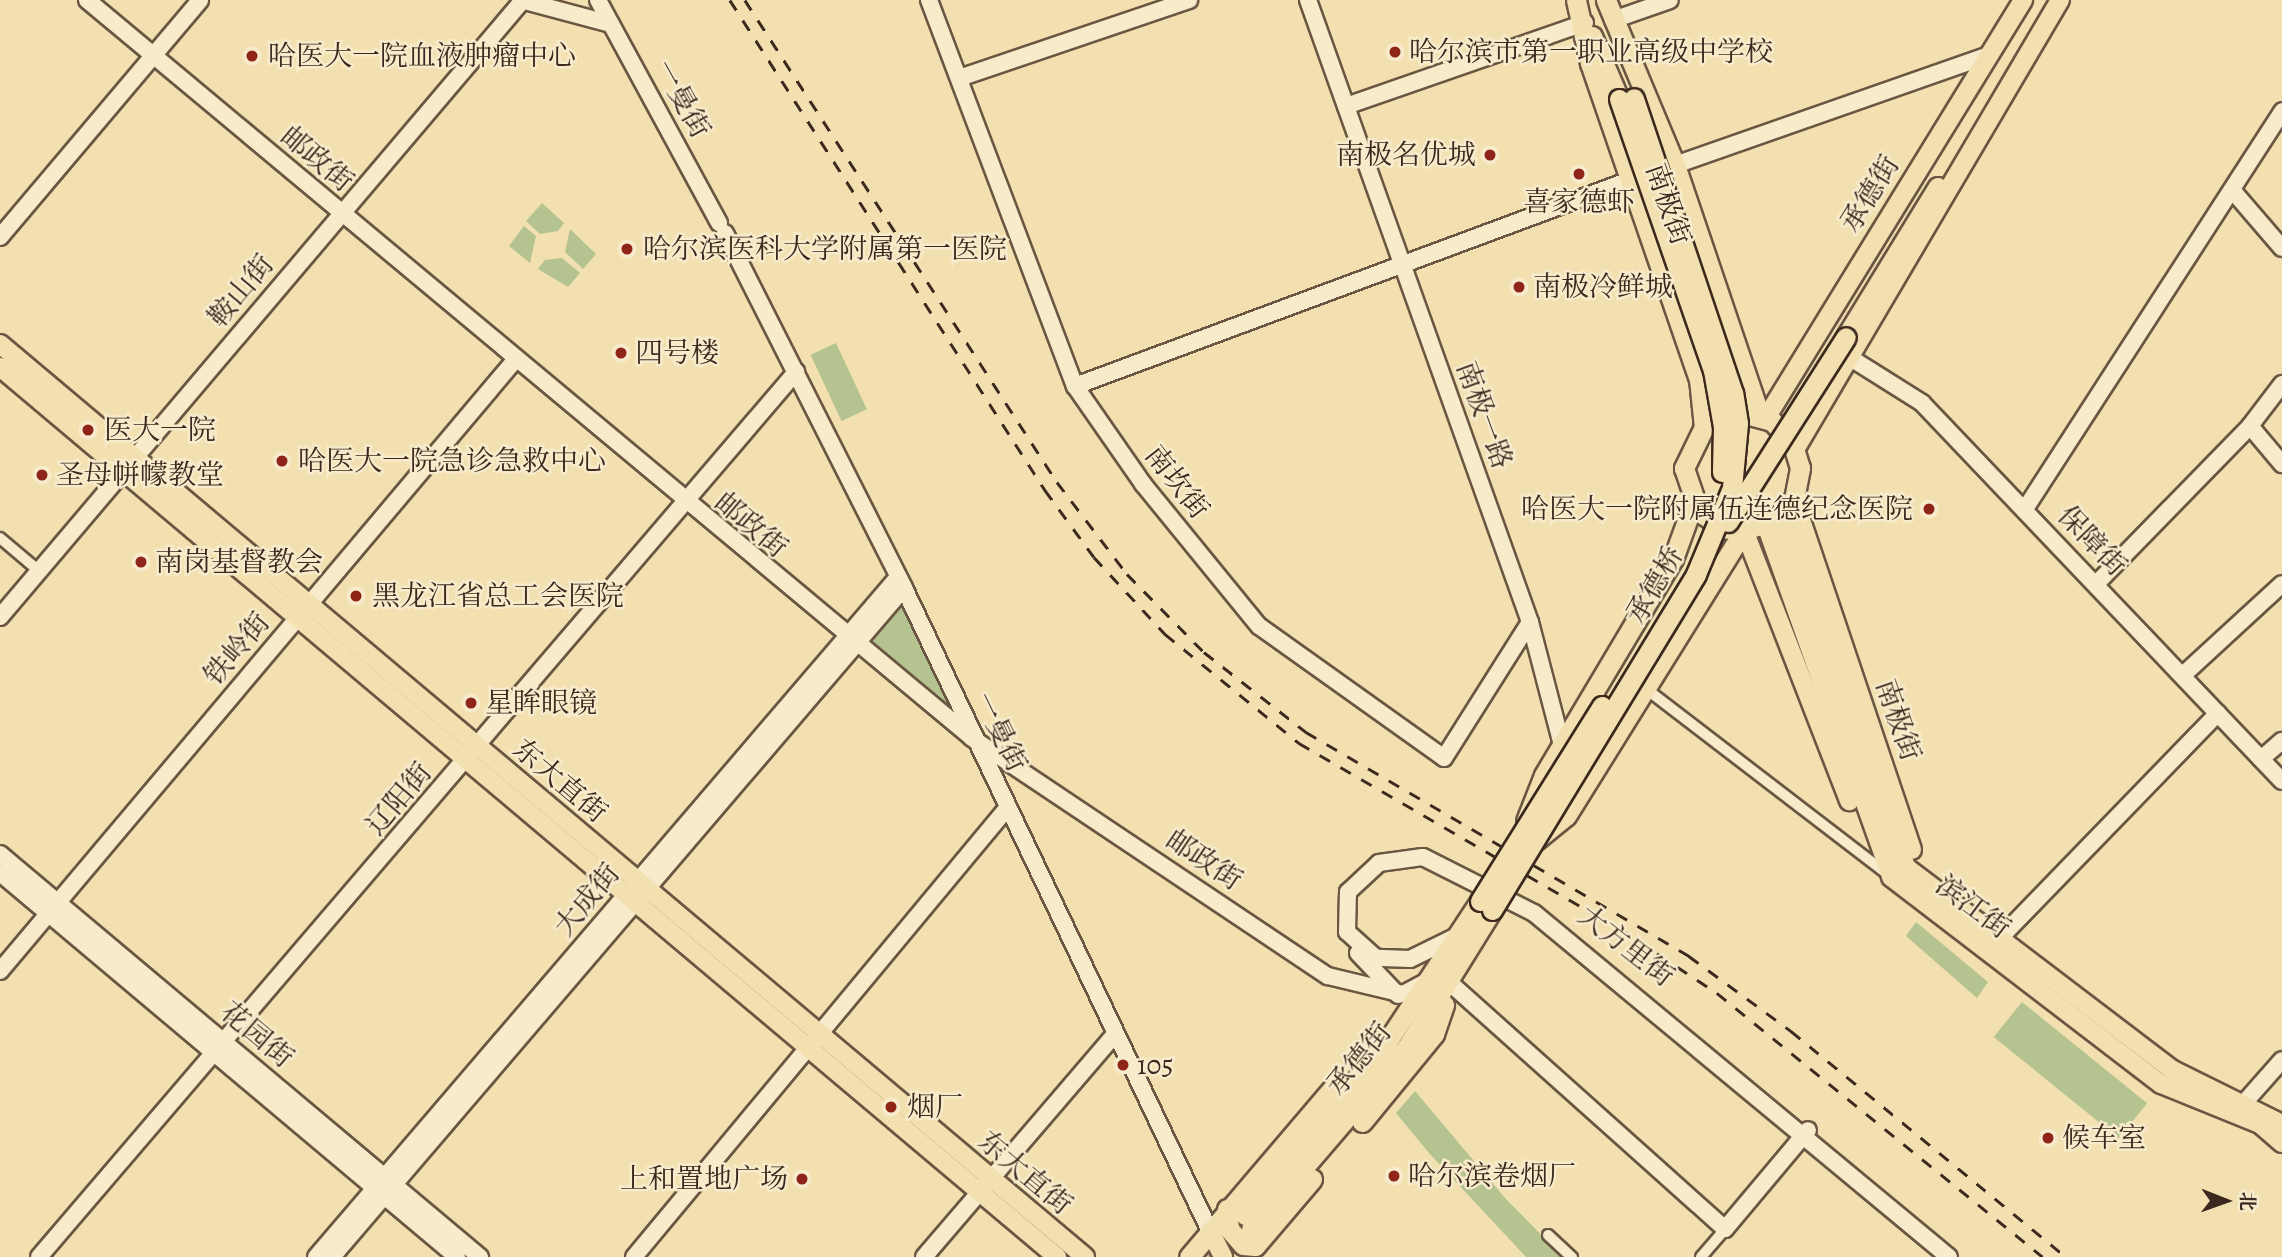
<!DOCTYPE html>
<html>
<head>
<meta charset="utf-8">
<style>
	body { margin:0 }
	#map { position:relative; width:2282px; height:1257px; overflow:hidden; background:#f2e0b0; font-family:Alegreya,"Noto Serif SC",serif }
	div>[style] { position:absolute }
	[style*='--x'] { left:calc(var(--x)*1px); top:calc(var(--y)*1px); width:calc(var(--w)*1px); rotate:calc(var(--a)*1deg) }
	.green>* { inset:0; background:#b4c390; transform-origin:0 0 }
	.highway-tunnel>* { height:19px; margin-top:-9.5px; transform-origin:0; background:repeating-linear-gradient(90deg,#cebb93 0 19px,transparent 0 29px) }
	.roads { filter:drop-shadow(2px 0 #6a5642) drop-shadow(-2px 0 #6a5642) drop-shadow(0 2px #6a5642) drop-shadow(0 -2px #6a5642) }
	.street>* { height:10px; margin:-5px; padding:0 5px; transform-origin:5px; border-radius:5px; background:#f7ebcc }
	.secondary>* { height:16px; margin:-8px; padding:0 8px; transform-origin:8px; border-radius:8px; background:#f7ebcc }
	.primary>* { height:18px; margin:-9px; padding:0 9px; transform-origin:9px; border-radius:9px; background:#f2e0b0 }
	.highway>* { height:19px; margin:-9.5px; padding:0 9.5px; transform-origin:9.5px; border-radius:9.5px; background:#f2e0b0 }
	.rail>* { height:2.5px; margin-top:-1.25px; transform-origin:0; background:repeating-linear-gradient(90deg,#3c281e 0 12px,transparent 0 24px) }
	.bridges { filter:drop-shadow(2px 0 #3c281e) drop-shadow(-2px 0 #3c281e) drop-shadow(0 2px #3c281e) drop-shadow(0 -2px #3c281e) }
	.highway-bridge>* { height:19px; margin:-9.5px; padding:0 9.5px; transform-origin:9.5px; border-radius:9.5px; background:#f2e0b0 }
	.dots>* { width:19px; height:19px; translate:-50% -50%; box-sizing:border-box; border:4px solid #f7ebcc; border-radius:50% }
	span { translate:-50% -50%; white-space:nowrap; text-align:center; line-height:1.15; -webkit-text-stroke:5px #f7ebcc; paint-order:stroke }
	.poi-label { font-size:28px; color:#3c281e }
	.left { translate:0 -50%; text-align:left }
	.right { translate:-100% -50%; text-align:right }
	.street-label { font-size:28px; color:#3c281e }
	.north { position:absolute; left:2191px; top:1166px; width:70px; height:70px; -webkit-text-stroke:5px #f7ebcc; paint-order:stroke; rotate:91deg; font-size:19px; font-weight:700; line-height:28px; text-align:center; color:#3c281e }
	.north::after { content:''; display:block; margin:auto; width:24px; height:32px; background:#3c281e; clip-path:polygon(50% 0,100% 100%,50% 72%,0 100%) }
</style>
</head>
<body>
<div id="map">
	<div class="green">
		<i style="clip-path:polygon(542px 203px,564px 223px,558px 231px,540px 234px,526px 221px)"></i>
		<i style="clip-path:polygon(524px 226px,536px 236px,530px 263px,509px 246px)"></i>
		<i style="clip-path:polygon(570px 229px,596px 254px,583px 269px,565px 252px)"></i>
		<i style="clip-path:polygon(562px 258px,580px 273px,568px 287px,538px 269px,545px 260px)"></i>
		<i style="left:836px;top:343px;width:73px;height:28px;rotate:65deg"></i>
		<i style="clip-path:polygon(898px 606px,905px 607px,957px 710px,953px 714px,871px 644px)"></i>
		<i style="clip-path:polygon(1916px 922px,1988px 982px,1977px 998px,1906px 936px)"></i>
		<i style="left:2022px;top:1002px;width:161px;height:45px;rotate:39deg"></i>
		<i style="clip-path:polygon(1415px 1091px,1505px 1198px,1563px 1257px,1526px 1257px,1429px 1153px,1396px 1113px)"></i>
	</div>
	<div class="highway-tunnel">
		<i style="--x:1209;--y:1257;--w:51;--a:-49.8"></i>
	</div>
	<div class="roads">
		<div class="street">
			<i style="--x:0;--y:538;--w:51;--a:40.2"></i>
			<i style="--x:1645;--y:688;--w:309;--a:37.5"></i>
			<i style="--x:1548;--y:1235;--w:33;--a:43"></i>
			<i style="--x:1701;--y:1257;--w:37;--a:-49"></i>
		</div>
		<div class="secondary">
			<i style="--x:87;--y:0;--w:1152;--a:39.82"></i>
			<i style="--x:972;--y:738;--w:428;--a:33.8"></i>
			<i style="--x:1328;--y:976;--w:77;--a:13.5"></i>
			<i style="--x:1403;--y:994;--w:24;--a:-28"></i>
			<i style="--x:521;--y:0;--w:93;--a:14.9"></i>
			<i style="--x:598;--y:0;--w:254;--a:61.5"></i>
			<i style="--x:929;--y:0;--w:413;--a:69.3"></i>
			<i style="--x:1075;--y:386;--w:119;--a:55.2"></i>
			<i style="--x:1143;--y:484;--w:183;--a:50.8"></i>
			<i style="--x:1259;--y:626;--w:227;--a:35.5"></i>
			<i style="--x:1444;--y:758;--w:161;--a:-57.7"></i>
			<i style="--x:1308;--y:0;--w:660;--a:70.36"></i>
			<i style="--x:1530;--y:622;--w:127;--a:75.4"></i>
			<i style="--x:1613;--y:20;--w:60;--a:-19.3"></i>
			<i style="--x:959;--y:78;--w:243;--a:-18.7"></i>
			<i style="--x:1346;--y:106;--w:253;--a:-19.2"></i>
			<i style="--x:1675;--y:165;--w:333;--a:-19.3"></i>
			<i style="--x:2233;--y:191;--w:75;--a:49.3"></i>
			<i style="--x:725;--y:233;--w:398;--a:63.2"></i>
			<i style="--x:904;--y:588;--w:712;--a:64.55"></i>
			<i style="--x:0;--y:237;--w:310;--a:-49.8"></i>
			<i style="--x:1849;--y:357;--w:86;--a:32.2"></i>
			<i style="--x:1922;--y:403;--w:522;--a:46.4"></i>
			<i style="--x:1075;--y:386;--w:592;--a:-20.36"></i>
			<i style="--x:2250;--y:426;--w:50;--a:49.9"></i>
			<i style="--x:2025;--y:509;--w:474;--a:-57.1"></i>
			<i style="--x:2097;--y:583;--w:219;--a:-45.7"></i>
			<i style="--x:2250;--y:426;--w:53;--a:-52.7"></i>
			<i style="--x:0;--y:617;--w:809;--a:-49.71"></i>
			<i style="--x:2183;--y:675;--w:134;--a:-42.6"></i>
			<i style="--x:2261;--y:759;--w:28;--a:-41"></i>
			<i style="--x:0;--y:854;--w:627;--a:40.02"></i>
			<i style="--x:0;--y:873;--w:597;--a:40.04"></i>
			<i style="--x:1455;--y:937;--w:50;--a:153.9"></i>
			<i style="--x:1410;--y:959;--w:34;--a:-178"></i>
			<i style="--x:1376;--y:958;--w:39;--a:-138"></i>
			<i style="--x:1347;--y:932;--w:40;--a:-88.6"></i>
			<i style="--x:1348;--y:892;--w:42;--a:-43.1"></i>
			<i style="--x:1379;--y:863;--w:44;--a:-7.8"></i>
			<i style="--x:1423;--y:857;--w:124;--a:26.8"></i>
			<i style="--x:1534;--y:913;--w:539;--a:39.66"></i>
			<i style="--x:2000;--y:938;--w:313;--a:-45.9"></i>
			<i style="--x:1358;--y:953;--w:58;--a:46.4"></i>
			<i style="--x:0;--y:971;--w:799;--a:-49.87"></i>
			<i style="--x:1450;--y:983;--w:369;--a:41.8"></i>
			<i style="--x:1725;--y:1229;--w:129;--a:-50"></i>
			<i style="--x:2236;--y:1112;--w:69;--a:-48.5"></i>
			<i style="--x:39;--y:1257;--w:1165;--a:-49.46"></i>
			<i style="--x:316;--y:1257;--w:895;--a:-49.44"></i>
			<i style="--x:332;--y:1257;--w:880;--a:-49.47"></i>
			<i style="--x:634;--y:1257;--w:585;--a:-50.27"></i>
			<i style="--x:924;--y:1257;--w:292;--a:-49.4"></i>
		</div>
		<div class="primary">
			<i style="--x:1846;--y:337;--w:176;--a:-58.5"></i>
			<i style="--x:0;--y:344;--w:1418;--a:40.08"></i>
			<i style="--x:0;--y:367;--w:1382;--a:40.1"></i>
			<i style="--x:1766;--y:418;--w:491;--a:-58.4"></i>
			<i style="--x:1796;--y:448;--w:520;--a:-59.49"></i>
			<i style="--x:1794;--y:499;--w:370;--a:71.4"></i>
			<i style="--x:1781;--y:516;--w:373;--a:70.4"></i>
			<i style="--x:1906;--y:867;--w:333;--a:37.3"></i>
			<i style="--x:2171;--y:1069;--w:124;--a:26.4"></i>
			<i style="--x:1766;--y:525;--w:374;--a:70.4"></i>
			<i style="--x:1891;--y:877;--w:340;--a:37.5"></i>
			<i style="--x:2161;--y:1084;--w:107;--a:22"></i>
			<i style="--x:2260;--y:1124;--w:29;--a:41"></i>
			<i style="--x:1744;--y:530;--w:291;--a:68.8"></i>
			<i style="--x:1210;--y:1231;--w:29;--a:63"></i>
		</div>
		<div class="highway">
			<i style="--x:1576;--y:0;--w:65;--a:77.5"></i>
			<i style="--x:1590;--y:63;--w:334;--a:71"></i>
			<i style="--x:1699;--y:379;--w:48;--a:84.1"></i>
			<i style="--x:1606;--y:0;--w:179;--a:67.3"></i>
			<i style="--x:1675;--y:165;--w:265;--a:71.3"></i>
			<i style="--x:1592;--y:36;--w:69;--a:66.8"></i>
			<i style="--x:1526;--y:821;--w:49;--a:-68.6"></i>
			<i style="--x:1544;--y:775;--w:252;--a:-59.2"></i>
			<i style="--x:1673;--y:559;--w:59;--a:-70"></i>
			<i style="--x:1536;--y:840;--w:38;--a:-39"></i>
			<i style="--x:1566;--y:816;--w:337;--a:-58.1"></i>
			<i style="--x:1744;--y:530;--w:31;--a:-17"></i>
			<i style="--x:1774;--y:521;--w:30;--a:-48"></i>
			<i style="--x:1794;--y:499;--w:32;--a:-79"></i>
			<i style="--x:1800;--y:468;--w:27;--a:-107"></i>
			<i style="--x:1792;--y:442;--w:29;--a:-134"></i>
			<i style="--x:1772;--y:421;--w:30;--a:-165"></i>
			<i style="--x:1743;--y:413;--w:41;--a:160.3"></i>
			<i style="--x:1704;--y:427;--w:46;--a:116"></i>
			<i style="--x:1684;--y:468;--w:46;--a:71.2"></i>
			<i style="--x:1699;--y:512;--w:31;--a:32"></i>
			<i style="--x:1725;--y:528;--w:19;--a:6"></i>
			<i style="--x:1362;--y:1122;--w:114;--a:-50.7"></i>
			<i style="--x:1434;--y:1034;--w:31;--a:-71"></i>
			<i style="--x:1227;--y:1209;--w:20;--a:84"></i>
			<i style="--x:1229;--y:1229;--w:21;--a:49"></i>
			<i style="--x:1243;--y:1245;--w:12;--a:5"></i>
			<i style="--x:1255;--y:1246;--w:88;--a:-49.6"></i>
			<i style="--x:1245;--y:1215;--w:220;--a:-50.5"></i>
			<i style="--x:1385;--y:1045;--w:173;--a:-56.6"></i>
			<i style="--x:1251;--y:1229;--w:240;--a:-49.4"></i>
			<i style="--x:1407;--y:1047;--w:161;--a:-58.2"></i>
			<i style="--x:1189;--y:1257;--w:227;--a:-49.6"></i>
		</div>
	</div>
	<div class="rail">
		<i style="--x:730;--y:0;--w:583;--a:57.26"></i>
		<i style="--x:1045;--y:490;--w:83;--a:53.8"></i>
		<i style="--x:1094;--y:557;--w:105;--a:47.3"></i>
		<i style="--x:1165;--y:634;--w:173;--a:39.1"></i>
		<i style="--x:1299;--y:743;--w:367;--a:30.1"></i>
		<i style="--x:1617;--y:927;--w:120;--a:33.4"></i>
		<i style="--x:1717;--y:993;--w:419;--a:39"></i>
		<i style="--x:745;--y:0;--w:574;--a:57.08"></i>
		<i style="--x:1057;--y:482;--w:116;--a:52.7"></i>
		<i style="--x:1127;--y:574;--w:110;--a:45.4"></i>
		<i style="--x:1204;--y:652;--w:130;--a:38.1"></i>
		<i style="--x:1306;--y:732;--w:444;--a:30.3"></i>
		<i style="--x:1689;--y:956;--w:127;--a:36.3"></i>
		<i style="--x:1791;--y:1031;--w:356;--a:39.4"></i>
	</div>
	<div class="bridges">
		<div class="highway-bridge">
			<i style="--x:1619;--y:99;--w:287;--a:70.9"></i>
			<i style="--x:1713;--y:370;--w:58;--a:80"></i>
			<i style="--x:1723;--y:427;--w:45;--a:91.3"></i>
			<i style="--x:1728;--y:522;--w:219;--a:-57.5"></i>
			<i style="--x:1480;--y:901;--w:230;--a:-58"></i>
			<i style="--x:1492;--y:910;--w:393;--a:-58.7"></i>
			<i style="--x:1696;--y:574;--w:93;--a:-67.3"></i>
			<i style="--x:1732;--y:488;--w:65;--a:-84.7"></i>
			<i style="--x:1738;--y:423;--w:30;--a:-99"></i>
			<i style="--x:1733;--y:393;--w:311;--a:-108.6"></i>
		</div>
	</div>
	<div class="dots">
		<i style="left:1395px;top:52px;background:#8f2418"></i>
		<i style="left:252px;top:56px;background:#8f2418"></i>
		<i style="left:1490px;top:155px;background:#8f2418"></i>
		<i style="left:1579px;top:174px;background:#8f2418"></i>
		<i style="left:627px;top:249px;background:#8f2418"></i>
		<i style="left:1519px;top:287px;background:#8f2418"></i>
		<i style="left:621px;top:353px;background:#8f2418"></i>
		<i style="left:88px;top:430px;background:#8f2418"></i>
		<i style="left:282px;top:461px;background:#8f2418"></i>
		<i style="left:42px;top:475px;background:#8f2418"></i>
		<i style="left:1929px;top:509px;background:#8f2418"></i>
		<i style="left:141px;top:562px;background:#8f2418"></i>
		<i style="left:356px;top:596px;background:#8f2418"></i>
		<i style="left:471px;top:703px;background:#8f2418"></i>
		<i style="left:1123px;top:1065px;background:#8f2418"></i>
		<i style="left:891px;top:1107px;background:#8f2418"></i>
		<i style="left:2048px;top:1138px;background:#8f2418"></i>
		<i style="left:1394px;top:1176px;background:#8f2418"></i>
		<i style="left:802px;top:1179px;background:#8f2418"></i>
	</div>
	<div class="poi-label">
		<span class="left" style="left:1409px;top:52px">哈尔滨市第一职业高级中学校</span>
		<span class="left" style="left:268px;top:56px">哈医大一院血液肿瘤中心</span>
		<span class="right" style="left:1476px;top:155px">南极名优城</span>
		<span style="left:1579px;top:202px">喜家德虾</span>
		<span class="left" style="left:643px;top:249px">哈尔滨医科大学附属第一医院</span>
		<span class="left" style="left:1533px;top:287px">南极冷鲜城</span>
		<span class="left" style="left:635px;top:353px">四号楼</span>
		<span class="left" style="left:104px;top:430px">医大一院</span>
		<span class="left" style="left:298px;top:461px">哈医大一院急诊急救中心</span>
		<span class="left" style="left:56px;top:475px">圣母帡幪教堂</span>
		<span class="right" style="left:1913px;top:509px">哈医大一院附属伍连德纪念医院</span>
		<span class="left" style="left:155px;top:562px">南岗基督教会</span>
		<span class="left" style="left:372px;top:596px">黑龙江省总工会医院</span>
		<span class="left" style="left:485px;top:703px">星眸眼镜</span>
		<span class="left" style="left:1137px;top:1065px">105</span>
		<span class="left" style="left:907px;top:1107px">烟厂</span>
		<span class="left" style="left:2062px;top:1138px">候车室</span>
		<span class="left" style="left:1408px;top:1176px">哈尔滨卷烟厂</span>
		<span class="right" style="left:788px;top:1179px">上和置地广场</span>
	</div>
	<div class="street-label">
		<span style="left:682px;top:99px;rotate:61deg">一曼街</span>
		<span style="left:317px;top:159px;rotate:40deg">邮政街</span>
		<span style="left:1870px;top:194px;rotate:-58deg">承德街</span>
		<span style="left:1668px;top:204px;rotate:71deg">南极街</span>
		<span style="left:241px;top:291px;rotate:-50deg">鞍山街</span>
		<span style="left:1484px;top:415px;rotate:70deg">南极一路</span>
		<span style="left:1177px;top:482px;rotate:52deg">南坎街</span>
		<span style="left:751px;top:525px;rotate:40deg">邮政街</span>
		<span style="left:2092px;top:541px;rotate:46deg">保障街</span>
		<span style="left:1655px;top:585px;rotate:-60deg">承德桥</span>
		<span style="left:237px;top:649px;rotate:-50deg">铁岭街</span>
		<span style="left:1898px;top:720px;rotate:71deg">南极街</span>
		<span style="left:1000px;top:732px;rotate:64deg">一曼街</span>
		<span style="left:560px;top:781px;rotate:40deg">东大直街</span>
		<span style="left:399px;top:799px;rotate:-50deg">辽阳街</span>
		<span style="left:1204px;top:860px;rotate:34deg">邮政街</span>
		<span style="left:587px;top:900px;rotate:-50deg">大成街</span>
		<span style="left:1973px;top:907px;rotate:37deg">滨江街</span>
		<span style="left:1626px;top:946px;rotate:38deg">大方里街</span>
		<span style="left:257px;top:1035px;rotate:40deg">花园街</span>
		<span style="left:1359px;top:1059px;rotate:-51deg">承德街</span>
		<span style="left:1025px;top:1173px;rotate:40deg">东大直街</span>
	</div>
	<div class="north">北</div>
</div>
</body>
</html>
